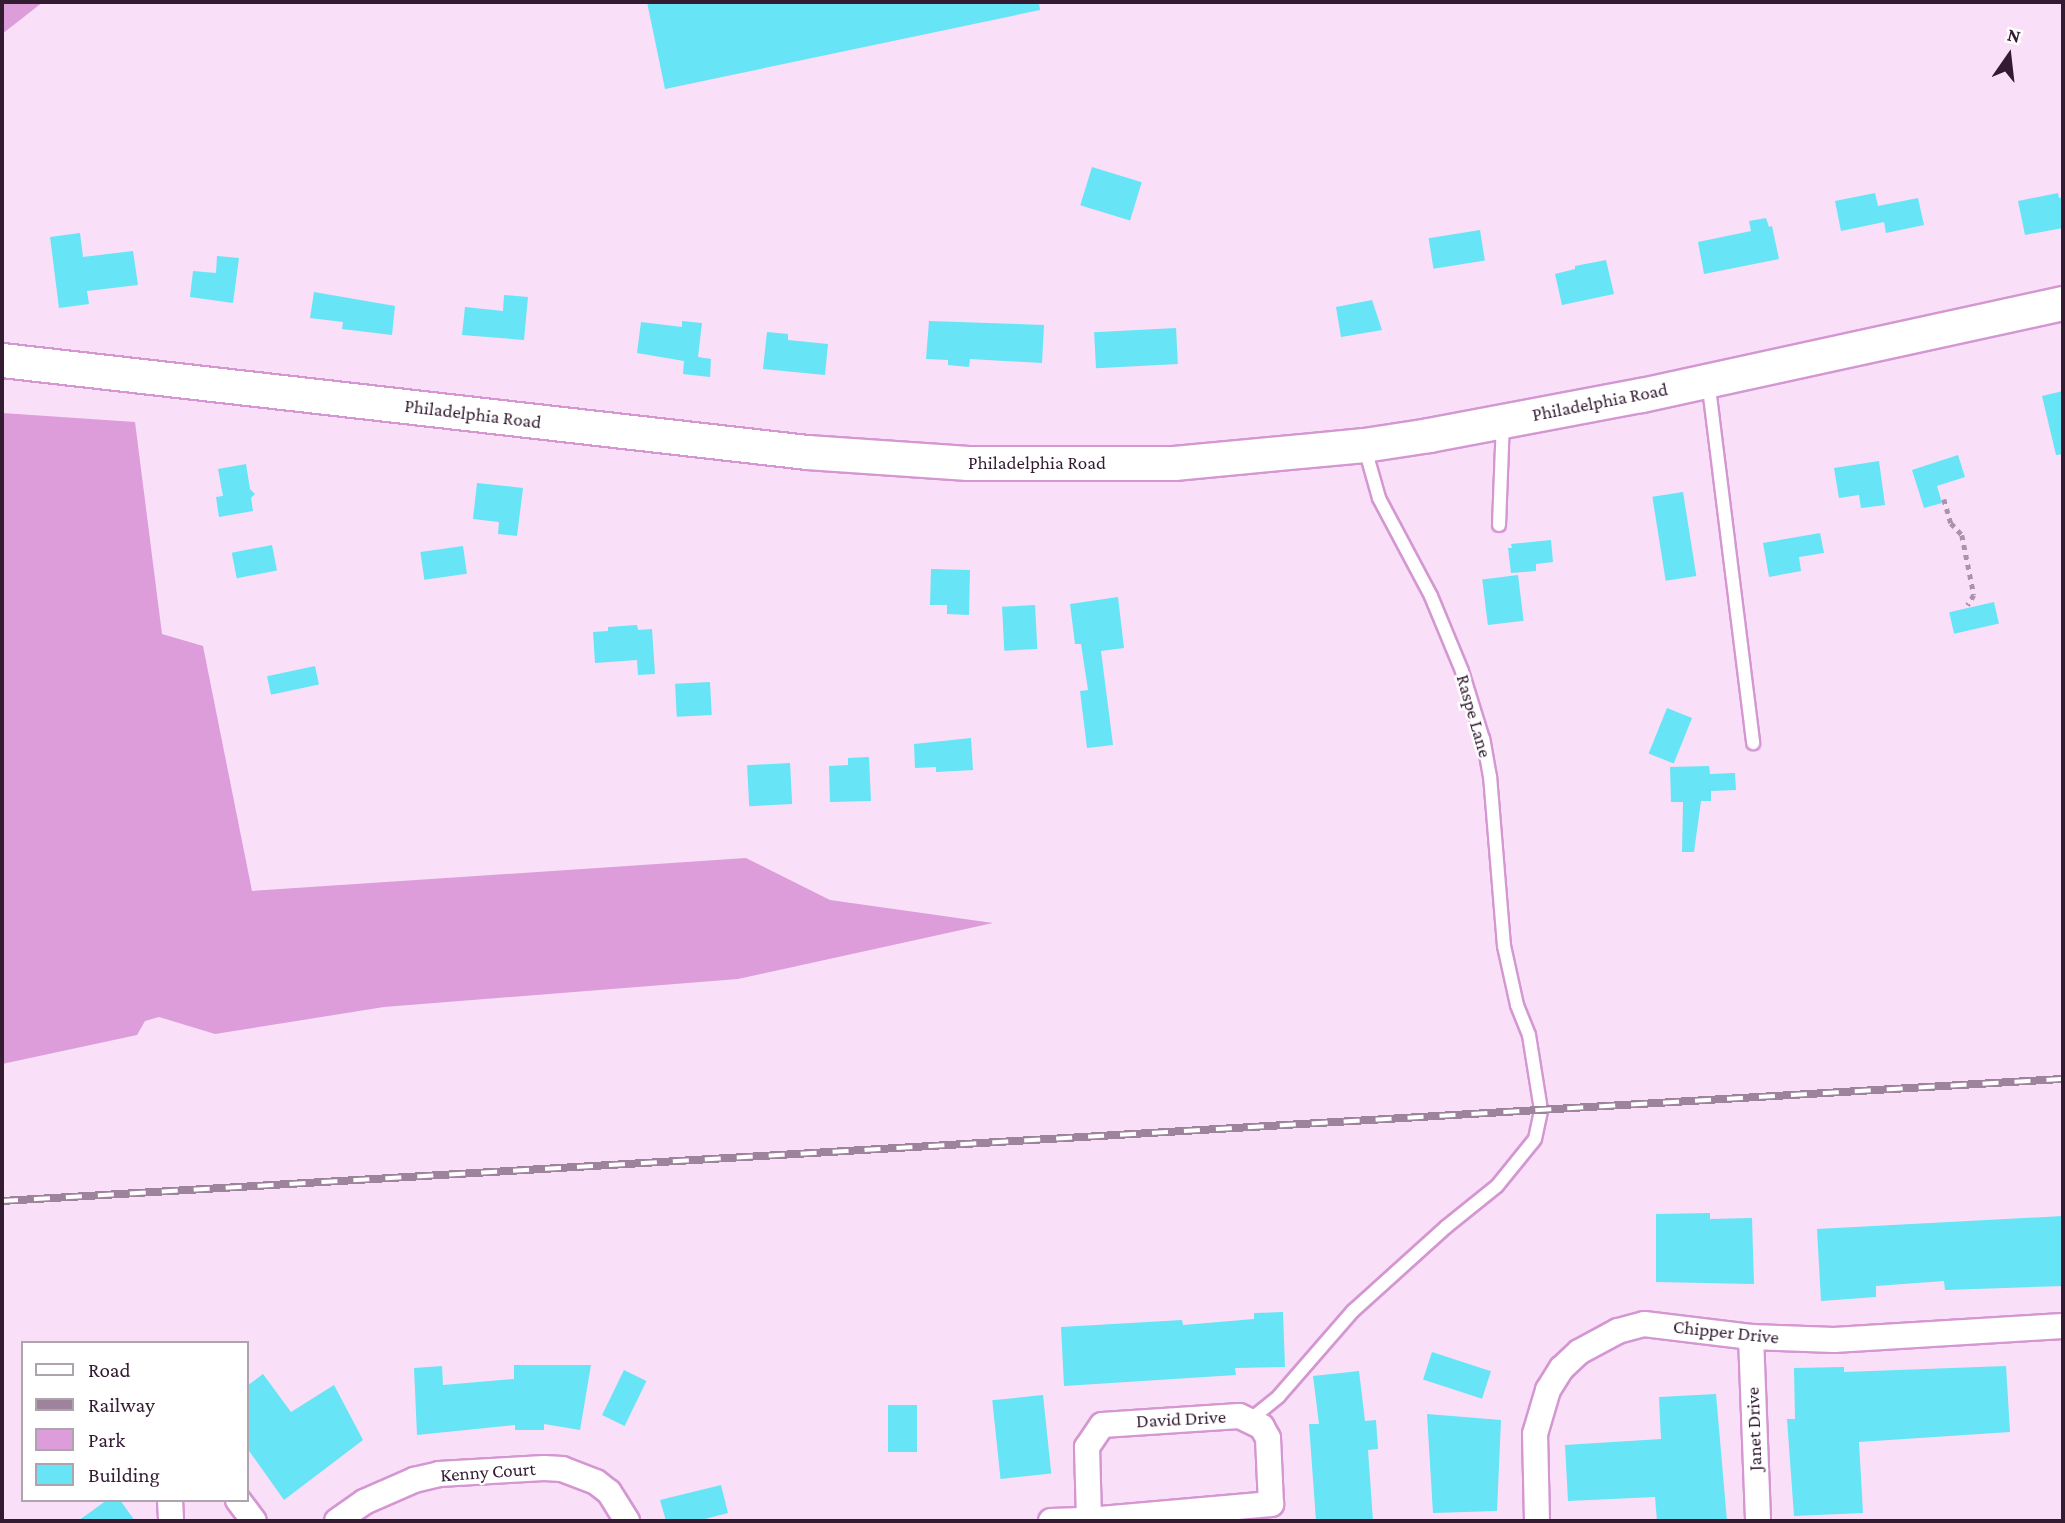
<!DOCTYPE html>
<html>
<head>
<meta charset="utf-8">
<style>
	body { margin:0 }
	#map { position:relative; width:2065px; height:1523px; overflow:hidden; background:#f9dff8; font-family:"Crimson Pro",serif }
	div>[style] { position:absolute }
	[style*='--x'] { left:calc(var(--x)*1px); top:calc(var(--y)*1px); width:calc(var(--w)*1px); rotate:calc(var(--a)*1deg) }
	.green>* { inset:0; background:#dd9ddb }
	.building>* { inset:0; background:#67e4f6; transform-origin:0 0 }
	.path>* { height:4.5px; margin-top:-2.25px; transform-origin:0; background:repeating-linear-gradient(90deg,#ac93ab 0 5px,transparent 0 10px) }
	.roads { filter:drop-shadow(2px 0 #d497d2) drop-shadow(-2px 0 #d497d2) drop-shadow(0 2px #d497d2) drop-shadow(0 -2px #d497d2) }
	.lane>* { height:12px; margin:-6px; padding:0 6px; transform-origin:6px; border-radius:6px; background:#fff }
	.street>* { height:24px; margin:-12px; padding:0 12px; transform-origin:12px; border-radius:12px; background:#fff }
	.secondary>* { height:33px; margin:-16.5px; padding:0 16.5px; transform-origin:16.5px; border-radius:16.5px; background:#fff }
	.rail>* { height:8px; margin-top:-4px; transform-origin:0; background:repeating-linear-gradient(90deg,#fff 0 16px,#9d849c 0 32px); box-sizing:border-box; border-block:2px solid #9d849c }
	span { translate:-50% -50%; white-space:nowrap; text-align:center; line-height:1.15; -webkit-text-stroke:5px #fff; paint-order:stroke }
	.street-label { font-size:19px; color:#331b32 }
	.frame { position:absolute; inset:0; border:4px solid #331b32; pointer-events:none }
	.legend { position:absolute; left:21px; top:1341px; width:228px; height:161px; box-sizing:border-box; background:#fff; border:2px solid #ada4ad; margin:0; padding:9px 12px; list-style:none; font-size:21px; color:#331b32 }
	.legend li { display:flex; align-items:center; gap:14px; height:35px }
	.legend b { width:35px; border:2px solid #ada4ad }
	.north { position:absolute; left:1974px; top:21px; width:70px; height:70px; -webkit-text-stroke:5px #fff; paint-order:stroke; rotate:14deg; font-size:19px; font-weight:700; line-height:28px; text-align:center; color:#331b32 }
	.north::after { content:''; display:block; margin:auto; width:24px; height:32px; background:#331b32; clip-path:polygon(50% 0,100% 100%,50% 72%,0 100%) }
</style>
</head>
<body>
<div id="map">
	<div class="green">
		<i style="clip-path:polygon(2px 2px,43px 2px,2px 34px)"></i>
		<i style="clip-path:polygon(2px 413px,135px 422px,162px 634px,203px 646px,252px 891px,746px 858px,830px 900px,993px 923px,738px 979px,384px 1007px,215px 1034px,159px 1017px,145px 1021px,137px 1035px,2px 1064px)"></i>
	</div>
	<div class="building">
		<i style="clip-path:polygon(647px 2px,1039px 2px,1040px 10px,665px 89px)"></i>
		<i style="left:1092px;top:167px;width:52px;height:40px;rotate:17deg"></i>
		<i style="clip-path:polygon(1875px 193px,1878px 206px,1918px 198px,1924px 225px,1886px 233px,1884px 222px,1841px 231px,1835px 201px)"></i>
		<i style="clip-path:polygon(2058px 193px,2059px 198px,2063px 197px,2063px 228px,2025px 235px,2018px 201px)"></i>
		<i style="clip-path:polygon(1766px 218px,1769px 227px,1772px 226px,1779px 259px,1704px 274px,1698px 242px,1751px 231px,1749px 221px)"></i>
		<i style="left:1480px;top:230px;width:31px;height:52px;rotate:81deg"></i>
		<i style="clip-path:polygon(80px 233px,83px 257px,133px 251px,138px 285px,87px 291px,89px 304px,59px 308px,50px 237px)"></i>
		<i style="clip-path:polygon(217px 256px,239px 258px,233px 303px,190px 297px,193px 271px,216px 273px)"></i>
		<i style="clip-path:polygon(1606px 260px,1614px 294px,1562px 305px,1555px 274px,1575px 269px,1575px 266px)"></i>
		<i style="clip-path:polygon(314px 292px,395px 306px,392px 335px,342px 329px,343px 322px,310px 318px)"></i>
		<i style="clip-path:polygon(504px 295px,528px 297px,524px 340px,462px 335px,465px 307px,503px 311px)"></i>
		<i style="clip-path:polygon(1372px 300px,1382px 330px,1341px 337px,1336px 307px)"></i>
		<i style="clip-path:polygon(682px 321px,702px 323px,698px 357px,711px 359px,710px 377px,683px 374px,684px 361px,637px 353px,641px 322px,682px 327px)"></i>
		<i style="clip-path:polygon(929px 321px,1044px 325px,1042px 363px,970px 359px,969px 367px,948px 365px,948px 360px,926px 359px)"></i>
		<i style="left:1176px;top:328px;width:36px;height:82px;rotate:87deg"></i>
		<i style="clip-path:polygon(767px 332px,788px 334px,788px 340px,828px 344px,825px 375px,763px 369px)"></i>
		<i style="clip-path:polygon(2063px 391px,2063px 454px,2056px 455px,2042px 396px)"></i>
		<i style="clip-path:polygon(1958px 455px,1965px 477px,1937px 486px,1942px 503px,1924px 508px,1912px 470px)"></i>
		<i style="clip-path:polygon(1879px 461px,1885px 505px,1861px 508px,1859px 495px,1839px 498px,1834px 468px)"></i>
		<i style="clip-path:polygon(246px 464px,250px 489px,255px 494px,251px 498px,253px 511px,219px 517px,216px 497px,223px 496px,218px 469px)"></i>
		<i style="clip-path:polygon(477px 483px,523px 488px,517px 536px,498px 534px,499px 522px,473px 519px)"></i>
		<i style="left:1683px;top:492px;width:85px;height:31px;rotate:81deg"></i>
		<i style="clip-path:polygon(1820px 533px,1824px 553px,1799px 557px,1801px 571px,1769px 577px,1763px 543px)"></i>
		<i style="clip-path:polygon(1551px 540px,1553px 562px,1536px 564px,1536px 571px,1511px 573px,1508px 548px,1512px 548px,1511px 544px)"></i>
		<i style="left:272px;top:545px;width:26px;height:41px;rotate:79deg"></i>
		<i style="left:463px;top:546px;width:28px;height:43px;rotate:82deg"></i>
		<i style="clip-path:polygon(931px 569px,970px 570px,969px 615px,947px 614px,947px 605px,930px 605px)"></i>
		<i style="left:1518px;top:575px;width:46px;height:36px;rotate:83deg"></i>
		<i style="clip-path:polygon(1118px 597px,1124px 648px,1101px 651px,1113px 745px,1087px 748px,1080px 691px,1088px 690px,1081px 644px,1075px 644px,1070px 604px)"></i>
		<i style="left:1994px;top:602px;width:22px;height:46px;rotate:77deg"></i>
		<i style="left:1035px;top:605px;width:44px;height:33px;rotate:87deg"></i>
		<i style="clip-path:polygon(637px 625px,638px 630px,652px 629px,655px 674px,638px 675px,637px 660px,595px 663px,593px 632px,608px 631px,608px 627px)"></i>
		<i style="left:315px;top:666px;width:19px;height:49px;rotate:78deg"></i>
		<i style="left:710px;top:682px;width:33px;height:35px;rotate:87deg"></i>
		<i style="left:1667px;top:708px;width:27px;height:49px;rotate:22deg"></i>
		<i style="clip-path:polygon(971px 738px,973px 770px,936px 772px,936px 767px,915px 768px,914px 744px)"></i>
		<i style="clip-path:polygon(869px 757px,871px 801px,830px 802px,829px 766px,848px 765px,848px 758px)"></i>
		<i style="left:790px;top:763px;width:41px;height:43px;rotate:87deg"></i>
		<i style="clip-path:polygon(1709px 766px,1710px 774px,1735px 773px,1736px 790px,1711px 791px,1711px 801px,1701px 801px,1694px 852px,1682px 852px,1683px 802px,1671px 802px,1670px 767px)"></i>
		<i style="clip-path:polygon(1710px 1213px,1710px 1219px,1752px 1218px,1754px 1284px,1656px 1282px,1656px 1214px)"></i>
		<i style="clip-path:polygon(2063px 1216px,2063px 1286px,1945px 1290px,1944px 1281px,1876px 1286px,1876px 1297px,1821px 1301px,1817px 1229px)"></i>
		<i style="clip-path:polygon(1283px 1312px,1285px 1367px,1235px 1368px,1236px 1375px,1064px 1386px,1061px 1327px,1182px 1320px,1183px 1325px,1254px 1319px,1254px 1313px)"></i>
		<i style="left:1432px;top:1352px;width:62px;height:29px;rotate:18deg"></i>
		<i style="clip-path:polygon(514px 1365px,591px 1365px,580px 1430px,544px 1424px,544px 1430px,515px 1430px,515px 1425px,417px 1435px,414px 1368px,442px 1366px,443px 1385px,514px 1379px)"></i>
		<i style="clip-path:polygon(2006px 1366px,2010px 1432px,1859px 1442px,1863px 1513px,1794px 1516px,1787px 1419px,1795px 1419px,1794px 1368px,1844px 1367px,1844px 1372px)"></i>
		<i style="left:624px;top:1370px;width:25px;height:50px;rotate:26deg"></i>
		<i style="clip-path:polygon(1359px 1371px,1365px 1421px,1376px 1420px,1378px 1449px,1368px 1450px,1373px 1521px,1316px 1521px,1309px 1424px,1319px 1424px,1313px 1376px)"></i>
		<i style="clip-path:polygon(263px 1374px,291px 1412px,334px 1385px,363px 1440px,284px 1500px,247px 1448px,247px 1386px)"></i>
		<i style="clip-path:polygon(1716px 1394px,1727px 1521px,1657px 1521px,1655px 1497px,1568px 1501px,1565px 1445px,1661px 1439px,1659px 1397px)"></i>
		<i style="left:1043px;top:1395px;width:79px;height:51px;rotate:84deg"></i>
		<i style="left:888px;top:1405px;width:29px;height:47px"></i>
		<i style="clip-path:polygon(1427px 1414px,1501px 1420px,1497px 1511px,1433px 1513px)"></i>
		<i style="clip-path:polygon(721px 1485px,728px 1513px,697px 1521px,666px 1521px,660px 1500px)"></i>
		<i style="clip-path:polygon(107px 1500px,120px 1500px,135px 1521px,78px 1521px)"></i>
	</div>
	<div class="path">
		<i style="--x:1944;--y:499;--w:25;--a:74"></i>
		<i style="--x:1951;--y:523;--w:16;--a:47"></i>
		<i style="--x:1962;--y:535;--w:61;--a:78.7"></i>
		<i style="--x:1974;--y:595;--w:12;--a:121"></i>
	</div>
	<div class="roads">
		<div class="lane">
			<i style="--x:1708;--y:380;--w:366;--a:82.9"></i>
			<i style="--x:1499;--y:525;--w:104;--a:-87.8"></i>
			<i style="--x:1251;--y:1419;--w:36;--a:-39"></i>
			<i style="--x:1279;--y:1396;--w:113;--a:-49"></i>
			<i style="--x:1353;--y:1311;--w:125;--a:-42.1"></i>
			<i style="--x:1446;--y:1227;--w:65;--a:-38.8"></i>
			<i style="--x:1497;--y:1186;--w:60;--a:-51"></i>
			<i style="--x:1535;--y:1139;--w:30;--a:-78"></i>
			<i style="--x:1541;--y:1110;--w:76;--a:-99.1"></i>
			<i style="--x:1529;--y:1035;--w:32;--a:-112"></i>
			<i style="--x:1517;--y:1005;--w:60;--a:-102.4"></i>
			<i style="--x:1504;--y:946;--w:170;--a:-94.7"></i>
			<i style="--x:1490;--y:777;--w:39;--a:-100"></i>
			<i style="--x:1483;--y:739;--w:71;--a:-107.2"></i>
			<i style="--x:1462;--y:671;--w:81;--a:-112.5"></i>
			<i style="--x:1431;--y:596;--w:111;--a:-118"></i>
			<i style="--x:1379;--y:498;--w:55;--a:-105.8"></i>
		</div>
		<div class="street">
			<i style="--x:1751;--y:1337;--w:184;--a:87.8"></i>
			<i style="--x:170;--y:1500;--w:21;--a:87"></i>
			<i style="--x:238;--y:1500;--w:26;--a:53"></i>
			<i style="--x:337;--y:1521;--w:33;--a:-35"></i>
			<i style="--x:364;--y:1502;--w:55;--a:-23.7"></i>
			<i style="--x:414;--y:1480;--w:26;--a:-13"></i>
			<i style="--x:439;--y:1474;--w:105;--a:-3.3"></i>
			<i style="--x:544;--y:1468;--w:18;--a:3"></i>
			<i style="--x:562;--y:1469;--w:36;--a:21"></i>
			<i style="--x:596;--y:1482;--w:16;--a:38"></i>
			<i style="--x:609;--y:1492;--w:34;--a:58"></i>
			<i style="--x:1051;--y:1521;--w:38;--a:-2"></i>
			<i style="--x:1089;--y:1520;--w:183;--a:-5"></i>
			<i style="--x:1271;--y:1504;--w:66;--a:-92.6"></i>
			<i style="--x:1268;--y:1438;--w:13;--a:-119"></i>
			<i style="--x:1262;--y:1427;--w:25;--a:-154"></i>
			<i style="--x:1239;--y:1416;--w:137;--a:176.2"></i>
			<i style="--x:1102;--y:1425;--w:27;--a:124"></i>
			<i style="--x:1087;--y:1447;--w:73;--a:88.4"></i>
			<i style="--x:1089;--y:1520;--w:1;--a:90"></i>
			<i style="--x:1537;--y:1521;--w:87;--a:-91.3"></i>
			<i style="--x:1535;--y:1434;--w:46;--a:-73.5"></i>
			<i style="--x:1548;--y:1390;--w:26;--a:-58"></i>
			<i style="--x:1562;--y:1368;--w:23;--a:-43"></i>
			<i style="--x:1579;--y:1352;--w:44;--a:-28.3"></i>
			<i style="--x:1618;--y:1331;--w:27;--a:-15"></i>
			<i style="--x:1644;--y:1324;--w:108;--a:6.9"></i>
			<i style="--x:1751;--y:1337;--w:83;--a:2.1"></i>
			<i style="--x:1834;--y:1340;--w:229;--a:-3.5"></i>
		</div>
		<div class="secondary">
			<i style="--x:2;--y:360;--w:810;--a:6.52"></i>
			<i style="--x:807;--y:452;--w:161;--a:3.9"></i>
			<i style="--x:968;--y:463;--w:206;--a:0"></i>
			<i style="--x:1174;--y:463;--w:191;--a:-5.4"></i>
			<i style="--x:1364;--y:445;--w:66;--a:-8.7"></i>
			<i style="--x:1429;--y:435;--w:216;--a:-10.7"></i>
			<i style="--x:1641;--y:395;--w:432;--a:-12.3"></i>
		</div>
	</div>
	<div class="rail">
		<i style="--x:2;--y:1201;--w:2065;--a:-3.39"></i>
	</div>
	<div class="street-label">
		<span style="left:1600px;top:402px;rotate:-11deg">Philadelphia Road</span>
		<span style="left:473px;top:414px;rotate:7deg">Philadelphia Road</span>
		<span style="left:1037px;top:463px">Philadelphia Road</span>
		<span style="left:1474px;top:716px;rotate:74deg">Raspe Lane</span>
		<span style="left:1726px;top:1332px;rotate:6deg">Chipper Drive</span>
		<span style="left:1181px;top:1419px;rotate:-3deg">David Drive</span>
		<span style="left:1754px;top:1429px;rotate:-92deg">Janet Drive</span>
		<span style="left:488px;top:1472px;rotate:-4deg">Kenny Court</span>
	</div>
	<div class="frame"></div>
	<ul class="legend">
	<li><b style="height:9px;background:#fff"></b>Road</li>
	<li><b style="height:9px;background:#9d849c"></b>Railway</li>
	<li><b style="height:19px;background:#dd9ddb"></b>Park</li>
	<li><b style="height:19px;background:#67e4f6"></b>Building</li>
	</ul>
	<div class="north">N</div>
</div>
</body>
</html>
